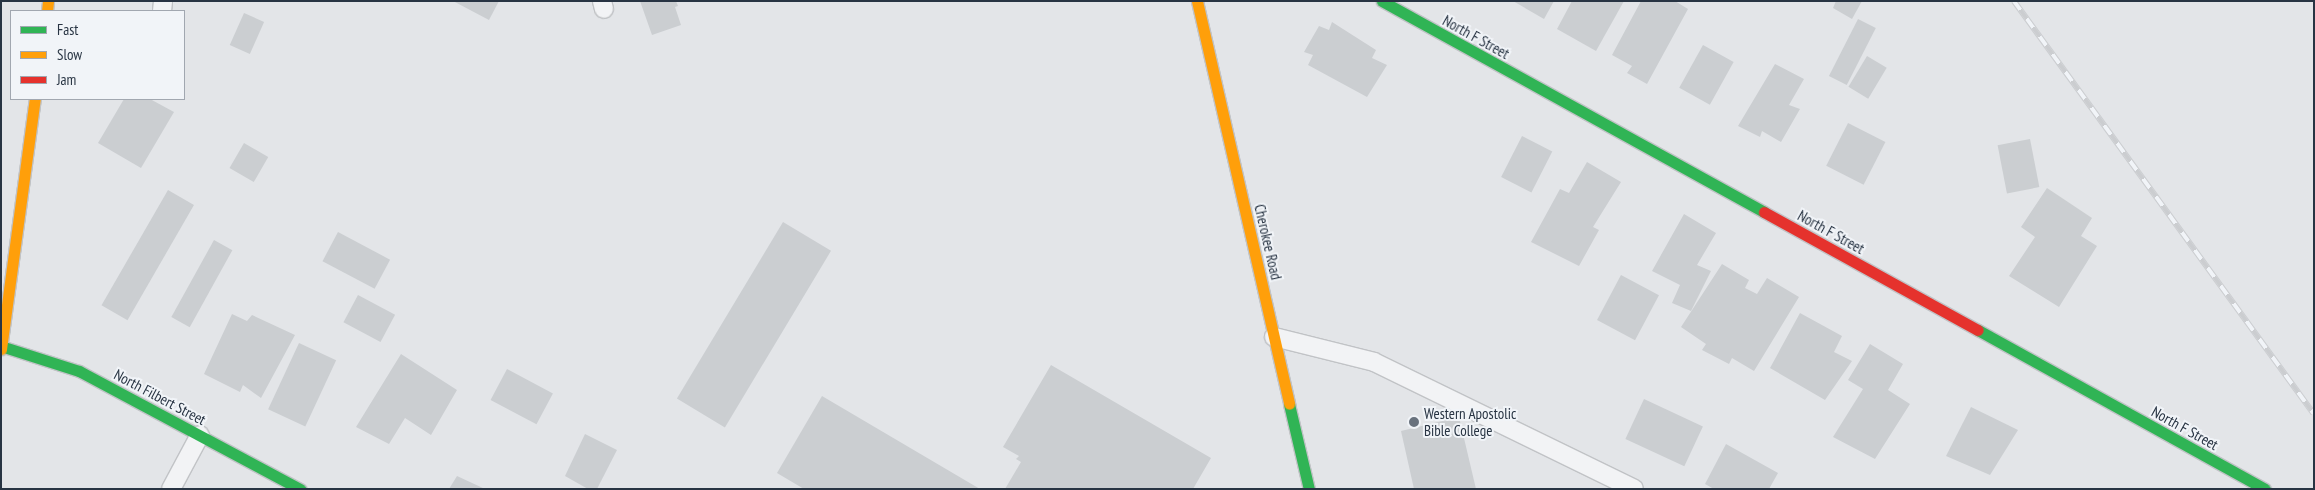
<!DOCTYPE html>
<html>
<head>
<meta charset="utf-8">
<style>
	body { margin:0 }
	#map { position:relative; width:2315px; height:490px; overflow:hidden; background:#e3e5e8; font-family:"PT Sans Narrow",sans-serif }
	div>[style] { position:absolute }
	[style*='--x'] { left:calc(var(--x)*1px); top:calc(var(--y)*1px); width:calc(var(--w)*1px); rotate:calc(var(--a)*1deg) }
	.building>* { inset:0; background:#cbced1; transform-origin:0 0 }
	.roads { filter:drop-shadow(1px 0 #c1c3c6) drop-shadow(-1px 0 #c1c3c6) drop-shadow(0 1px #c1c3c6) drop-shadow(0 -1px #c1c3c6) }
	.lane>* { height:18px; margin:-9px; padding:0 9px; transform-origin:9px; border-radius:9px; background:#f2f3f5 }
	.fast>* { height:11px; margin:-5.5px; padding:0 5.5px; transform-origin:5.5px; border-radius:5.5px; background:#30b455 }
	.slow>* { height:11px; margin:-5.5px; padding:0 5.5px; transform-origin:5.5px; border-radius:5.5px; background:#ff9f0a }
	.jam>* { height:11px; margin:-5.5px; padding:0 5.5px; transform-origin:5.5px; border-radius:5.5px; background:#e5322d }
	.rail>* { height:5.5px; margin-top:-2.75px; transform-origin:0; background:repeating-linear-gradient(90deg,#f1f4f8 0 11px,#cbcdd0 0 22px); box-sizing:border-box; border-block:1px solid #cbcdd0 }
	.dots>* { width:14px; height:14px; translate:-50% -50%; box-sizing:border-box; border:2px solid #f1f4f8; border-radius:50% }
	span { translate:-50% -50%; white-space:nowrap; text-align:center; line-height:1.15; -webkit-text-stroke:4px #f1f4f8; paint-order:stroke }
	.street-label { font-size:15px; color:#283443 }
	.poi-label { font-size:15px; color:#283443 }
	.left { translate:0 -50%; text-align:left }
	.frame { position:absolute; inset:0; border:2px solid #283443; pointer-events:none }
	.legend { position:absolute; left:10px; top:10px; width:175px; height:90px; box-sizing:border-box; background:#f1f4f8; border:1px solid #a1a7b0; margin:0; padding:6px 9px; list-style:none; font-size:15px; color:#283443 }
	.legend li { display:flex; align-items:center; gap:10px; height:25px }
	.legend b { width:25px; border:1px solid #a1a7b0 }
</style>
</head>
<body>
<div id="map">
	<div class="building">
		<i style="clip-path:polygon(453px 1px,499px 1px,489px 20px)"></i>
		<i style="clip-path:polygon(640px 1px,676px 1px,678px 6px,675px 7px,681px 25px,652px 35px)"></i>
		<i style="clip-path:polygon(1513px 1px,1554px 1px,1544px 19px)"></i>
		<i style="clip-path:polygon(1572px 1px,1624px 1px,1596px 51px,1557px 29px)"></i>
		<i style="clip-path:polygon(1641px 1px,1675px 1px,1688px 9px,1647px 84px,1627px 73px,1632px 66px,1612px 55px)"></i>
		<i style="clip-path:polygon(1836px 1px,1862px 1px,1852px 19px,1833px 8px)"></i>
		<i style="left:244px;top:13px;width:22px;height:35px;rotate:24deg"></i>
		<i style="left:1858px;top:19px;width:20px;height:64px;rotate:27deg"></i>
		<i style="clip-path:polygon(1332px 22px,1376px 50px,1372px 58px,1387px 65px,1367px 97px,1308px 65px,1313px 55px,1304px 52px,1319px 26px,1329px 30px)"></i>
		<i style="left:1703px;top:45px;width:35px;height:49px;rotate:29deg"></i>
		<i style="left:1867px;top:56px;width:23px;height:36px;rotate:31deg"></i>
		<i style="clip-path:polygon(1775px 64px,1804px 79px,1789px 105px,1800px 109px,1781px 142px,1762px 131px,1760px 137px,1738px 126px)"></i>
		<i style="clip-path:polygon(124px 99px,150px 99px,174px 112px,141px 168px,98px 143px)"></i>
		<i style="left:1848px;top:123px;width:42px;height:48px;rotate:27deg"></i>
		<i style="left:1522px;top:136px;width:34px;height:46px;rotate:27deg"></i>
		<i style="left:2030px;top:139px;width:49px;height:33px;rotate:79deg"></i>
		<i style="left:244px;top:143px;width:28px;height:29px;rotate:30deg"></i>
		<i style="clip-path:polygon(1587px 162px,1621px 182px,1593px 227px,1599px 230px,1579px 266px,1531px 242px,1560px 189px,1569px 193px)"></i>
		<i style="clip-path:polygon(2047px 188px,2092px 218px,2081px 236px,2097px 246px,2059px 307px,2009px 276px,2035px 237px,2021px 227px)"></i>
		<i style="left:168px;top:190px;width:30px;height:133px;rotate:30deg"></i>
		<i style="clip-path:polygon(1684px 214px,1716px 233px,1697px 265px,1711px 271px,1691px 311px,1672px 303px,1680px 285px,1652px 271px)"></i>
		<i style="left:783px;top:222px;width:56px;height:206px;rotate:31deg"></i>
		<i style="left:338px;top:232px;width:59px;height:33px;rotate:28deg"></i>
		<i style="left:214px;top:240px;width:21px;height:88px;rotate:29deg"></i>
		<i style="clip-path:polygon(1722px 264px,1749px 280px,1745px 288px,1757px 294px,1767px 278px,1799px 297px,1754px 371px,1732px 358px,1729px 364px,1702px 350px,1706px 344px,1681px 327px)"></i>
		<i style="left:1621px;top:275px;width:43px;height:51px;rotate:28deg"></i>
		<i style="left:358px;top:295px;width:42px;height:31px;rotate:28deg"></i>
		<i style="clip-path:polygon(1800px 313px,1842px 336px,1834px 352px,1852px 361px,1825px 400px,1770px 368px)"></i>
		<i style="clip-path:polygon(232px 314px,247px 321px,252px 315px,295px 335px,261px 398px,243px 385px,240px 392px,204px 374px)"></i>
		<i style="left:299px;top:343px;width:41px;height:73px;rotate:25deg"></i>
		<i style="clip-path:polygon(1870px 344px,1903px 364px,1888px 390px,1910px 404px,1875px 459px,1833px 437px,1863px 389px,1848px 380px)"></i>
		<i style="clip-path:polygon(401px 354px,457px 390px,431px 435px,405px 418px,389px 444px,356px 427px)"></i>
		<i style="clip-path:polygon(1051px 365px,1211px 458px,1193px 489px,1005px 489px,1021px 462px,1016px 459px,1019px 456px,1003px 447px)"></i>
		<i style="left:507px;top:369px;width:52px;height:35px;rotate:28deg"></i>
		<i style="clip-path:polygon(822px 396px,980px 489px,804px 489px,777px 473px)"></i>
		<i style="left:1644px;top:399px;width:65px;height:44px;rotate:25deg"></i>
		<i style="clip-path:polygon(1971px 407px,2018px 430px,1990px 475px,1946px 456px)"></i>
		<i style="clip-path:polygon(1459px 417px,1476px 489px,1414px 489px,1401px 431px)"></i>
		<i style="clip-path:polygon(585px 434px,617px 450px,597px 489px,588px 489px,565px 476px)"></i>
		<i style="clip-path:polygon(1726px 444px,1778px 473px,1769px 489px,1714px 489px,1705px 484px)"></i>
		<i style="clip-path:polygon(457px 476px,485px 489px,449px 489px)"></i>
	</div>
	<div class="roads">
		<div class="lane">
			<i style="--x:602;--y:1;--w:8;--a:76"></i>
			<i style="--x:162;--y:11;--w:10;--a:-84"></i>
			<i style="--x:1274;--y:337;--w:103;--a:14"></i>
			<i style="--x:1374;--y:362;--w:289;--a:26"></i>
			<i style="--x:171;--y:489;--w:61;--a:-61.8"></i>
		</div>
		<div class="fast">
			<i style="--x:1382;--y:1;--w:436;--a:28.9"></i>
			<i style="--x:1978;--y:330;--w:328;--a:29"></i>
			<i style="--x:1;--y:346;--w:82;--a:17.8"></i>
			<i style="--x:79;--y:371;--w:251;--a:28.1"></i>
			<i style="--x:1289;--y:404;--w:87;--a:76.8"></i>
		</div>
		<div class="slow">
			<i style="--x:1197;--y:1;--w:413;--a:77.1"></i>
			<i style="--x:47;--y:11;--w:10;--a:-84"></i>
			<i style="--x:1;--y:349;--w:252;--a:-82.3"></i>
		</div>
		<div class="jam">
			<i style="--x:1764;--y:212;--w:244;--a:28.9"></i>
		</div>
	</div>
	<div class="rail">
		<i style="--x:2014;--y:1;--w:510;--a:54.01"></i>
	</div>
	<div class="dots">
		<i style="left:1414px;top:422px;background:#69727d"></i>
	</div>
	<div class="street-label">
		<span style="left:1476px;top:37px;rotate:29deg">North F Street</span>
		<span style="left:1831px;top:232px;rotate:29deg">North F Street</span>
		<span style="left:1268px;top:242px;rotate:77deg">Cherokee Road</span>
		<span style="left:160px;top:397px;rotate:28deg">North Filbert Street</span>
		<span style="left:2185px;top:428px;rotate:29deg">North F Street</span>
	</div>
	<div class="poi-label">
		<span class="left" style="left:1424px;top:422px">Western Apostolic<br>Bible College</span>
	</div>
	<div class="frame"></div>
	<ul class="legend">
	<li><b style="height:6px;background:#30b455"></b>Fast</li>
	<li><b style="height:6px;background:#ff9f0a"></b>Slow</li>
	<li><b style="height:6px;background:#e5322d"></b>Jam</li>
	</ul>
</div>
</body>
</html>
